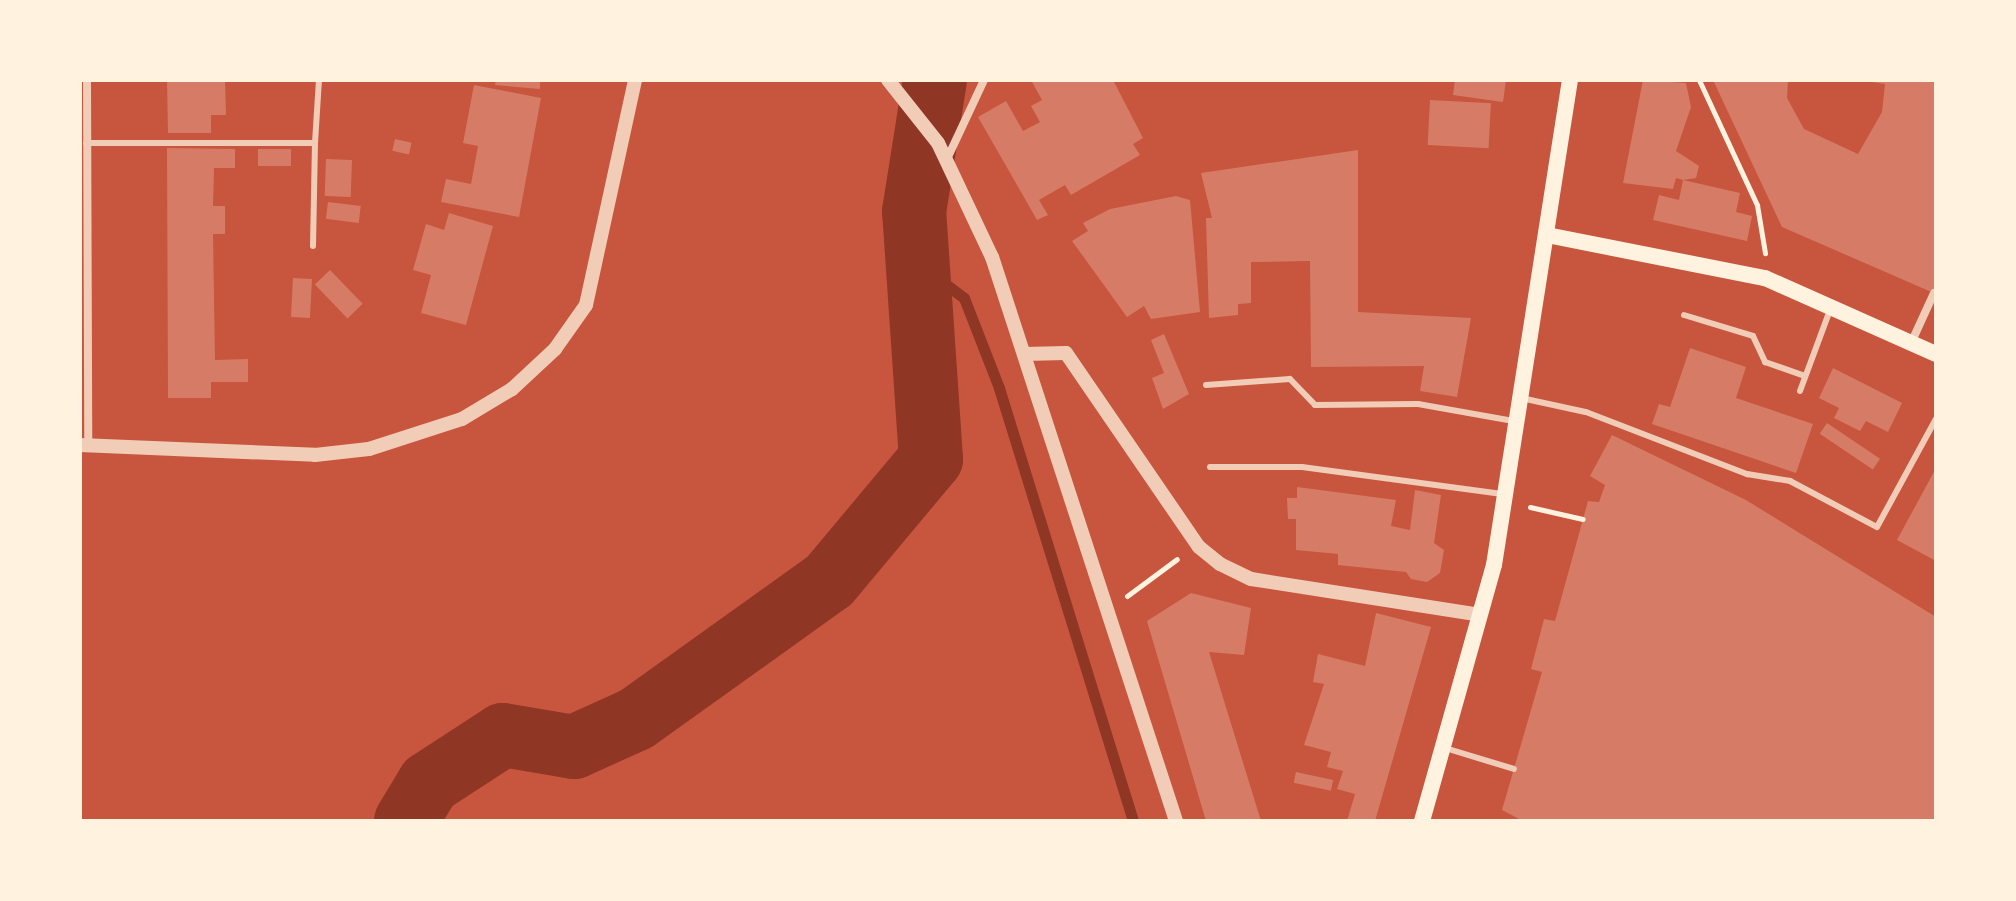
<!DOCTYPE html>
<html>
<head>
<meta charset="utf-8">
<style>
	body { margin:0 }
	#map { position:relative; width:2016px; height:901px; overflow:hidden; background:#c8553d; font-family:Rubik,sans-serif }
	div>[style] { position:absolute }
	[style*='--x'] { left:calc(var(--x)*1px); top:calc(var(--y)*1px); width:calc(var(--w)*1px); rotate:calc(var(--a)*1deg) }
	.stream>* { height:11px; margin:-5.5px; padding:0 5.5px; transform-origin:5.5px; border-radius:5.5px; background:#8f3625 }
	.river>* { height:64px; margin:-32px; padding:0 32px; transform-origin:32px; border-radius:32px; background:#8f3625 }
	.building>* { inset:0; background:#d67c66; transform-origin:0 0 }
	.path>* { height:5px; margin:-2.5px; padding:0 2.5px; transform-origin:2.5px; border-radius:2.5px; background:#fff3e0 }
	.service>* { height:6px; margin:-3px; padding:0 3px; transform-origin:3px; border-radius:3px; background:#f1ccb7 }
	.minor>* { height:8px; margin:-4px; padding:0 4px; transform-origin:4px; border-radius:4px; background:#f1ccb7 }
	.tertiary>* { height:14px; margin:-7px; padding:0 7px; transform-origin:7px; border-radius:7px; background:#f1ccb7 }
	.secondary>* { height:16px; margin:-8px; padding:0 8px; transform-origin:8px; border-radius:8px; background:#fff3e0 }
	span { translate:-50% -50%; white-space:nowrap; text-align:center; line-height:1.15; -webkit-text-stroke:6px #fff3e0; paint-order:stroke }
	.frame { position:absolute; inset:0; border:82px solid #fff3e0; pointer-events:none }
</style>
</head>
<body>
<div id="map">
	<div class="stream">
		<i style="--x:922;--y:266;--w:53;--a:37.3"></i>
		<i style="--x:964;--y:298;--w:97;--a:68.7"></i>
		<i style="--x:999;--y:388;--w:453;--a:72.8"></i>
	</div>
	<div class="river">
		<i style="--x:406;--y:821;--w:44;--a:-58.8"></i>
		<i style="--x:429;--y:783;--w:88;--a:-33"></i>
		<i style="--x:503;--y:735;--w:72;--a:9.6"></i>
		<i style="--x:574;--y:747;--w:68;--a:-24.3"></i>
		<i style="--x:636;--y:719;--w:237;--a:-35.6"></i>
		<i style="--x:829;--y:581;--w:159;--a:-50.1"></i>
		<i style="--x:931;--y:459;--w:248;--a:-93.9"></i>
		<i style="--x:914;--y:212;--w:134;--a:-81"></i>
	</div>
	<div class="building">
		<i style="clip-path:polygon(167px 80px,225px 80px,226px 115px,211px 115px,211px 133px,168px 133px)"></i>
		<i style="clip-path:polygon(496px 80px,540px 80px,540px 89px,495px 85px)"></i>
		<i style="clip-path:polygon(1031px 80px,1113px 80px,1143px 138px,1133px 144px,1140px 155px,1071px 195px,1065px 185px,1039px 200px,1048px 215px,1037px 220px,978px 117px,1006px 101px,1023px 131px,1040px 122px,1031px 106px,1042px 100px)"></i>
		<i style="clip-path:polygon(1455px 80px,1506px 80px,1503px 102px,1453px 95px)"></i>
		<i style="clip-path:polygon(1643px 80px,1686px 83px,1691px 107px,1676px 151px,1699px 166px,1696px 178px,1683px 180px,1740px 193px,1736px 212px,1752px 216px,1747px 241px,1653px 220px,1659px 195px,1679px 200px,1683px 180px,1676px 178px,1673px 189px,1623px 183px)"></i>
		<i style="clip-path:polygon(1713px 80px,1788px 80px,1787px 98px,1804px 129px,1858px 154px,1882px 112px,1885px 84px,1859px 80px,1936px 80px,1936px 294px,1782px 227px)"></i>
		<i style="clip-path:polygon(474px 85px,541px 98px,519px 217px,441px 202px,446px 179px,471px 184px,478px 146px,463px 143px)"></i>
		<i style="left:1430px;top:100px;width:61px;height:45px;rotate:3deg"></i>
		<i style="left:395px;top:139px;width:17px;height:12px;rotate:13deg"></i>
		<i style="clip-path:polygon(167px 148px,235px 149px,235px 168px,214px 168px,213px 206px,225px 206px,225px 234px,213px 234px,215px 360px,248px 359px,248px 382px,211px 382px,211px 398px,168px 398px)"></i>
		<i style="left:258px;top:149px;width:33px;height:17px"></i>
		<i style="clip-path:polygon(1358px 150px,1358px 312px,1471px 318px,1457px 397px,1420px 391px,1424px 366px,1311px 367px,1310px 261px,1251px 262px,1251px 303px,1238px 304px,1238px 315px,1209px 318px,1206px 218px,1212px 218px,1201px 173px)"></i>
		<i style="left:326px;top:159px;width:26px;height:37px;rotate:2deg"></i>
		<i style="clip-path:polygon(1176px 196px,1190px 200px,1200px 312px,1151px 319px,1144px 306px,1127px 317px,1072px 241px,1088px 231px,1083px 223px,1110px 209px)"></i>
		<i style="left:328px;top:202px;width:33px;height:17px;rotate:7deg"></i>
		<i style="clip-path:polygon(449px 213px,493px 226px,466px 325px,421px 313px,431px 275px,413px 270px,426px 224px,444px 230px)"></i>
		<i style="left:330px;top:270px;width:47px;height:21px;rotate:46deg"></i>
		<i style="left:293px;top:278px;width:19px;height:39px;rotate:3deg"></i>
		<i style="clip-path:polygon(1164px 334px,1189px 394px,1163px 409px,1152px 378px,1164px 373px,1151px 340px)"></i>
		<i style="clip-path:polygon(1690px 348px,1746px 367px,1736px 398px,1813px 424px,1796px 473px,1652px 424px,1659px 404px,1670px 407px)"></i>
		<i style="clip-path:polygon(1833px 368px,1902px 403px,1888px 432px,1866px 421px,1860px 431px,1834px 418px,1839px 408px,1819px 398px)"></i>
		<i style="left:1827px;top:423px;width:64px;height:13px;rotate:34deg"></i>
		<i style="clip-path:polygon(1612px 435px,1746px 500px,1936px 617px,1936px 821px,1523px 821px,1502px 810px,1542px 672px,1531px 669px,1544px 619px,1555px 621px,1588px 501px,1599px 502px,1605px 485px,1590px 476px)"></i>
		<i style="clip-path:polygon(1936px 468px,1936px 561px,1897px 540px)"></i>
		<i style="clip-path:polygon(1297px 487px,1396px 500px,1391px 526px,1410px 530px,1415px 490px,1441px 495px,1434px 543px,1444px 550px,1440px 573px,1427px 582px,1411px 579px,1406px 572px,1338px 565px,1338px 554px,1296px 550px,1296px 519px,1288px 519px,1287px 498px,1297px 498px)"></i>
		<i style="clip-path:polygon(1191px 593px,1251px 608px,1244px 655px,1209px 652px,1261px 821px,1206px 821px,1147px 621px)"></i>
		<i style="clip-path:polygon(1376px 613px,1431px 627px,1375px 821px,1347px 821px,1355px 794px,1337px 789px,1343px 771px,1327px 767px,1331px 752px,1304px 745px,1324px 684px,1313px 682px,1318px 654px,1365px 666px)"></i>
		<i style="left:1296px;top:772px;width:38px;height:11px;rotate:12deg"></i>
	</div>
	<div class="path">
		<i style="--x:1699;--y:80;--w:138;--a:65.1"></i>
		<i style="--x:1757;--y:205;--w:49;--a:80.5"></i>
		<i style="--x:1530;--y:507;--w:54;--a:12.8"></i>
		<i style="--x:1127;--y:596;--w:62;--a:-36.5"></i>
	</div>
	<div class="service">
		<i style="--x:86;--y:143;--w:229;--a:0"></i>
		<i style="--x:315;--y:143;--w:63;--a:-86.4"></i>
		<i style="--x:313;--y:246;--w:103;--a:-88.9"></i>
		<i style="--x:1684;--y:315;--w:72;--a:16.9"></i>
		<i style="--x:1753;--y:336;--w:29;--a:65"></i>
		<i style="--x:1765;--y:362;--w:42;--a:19.3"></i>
		<i style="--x:1206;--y:385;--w:84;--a:-4.1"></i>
		<i style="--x:1290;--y:379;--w:36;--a:46"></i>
		<i style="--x:1315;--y:405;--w:103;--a:-0.6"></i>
		<i style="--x:1418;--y:404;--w:97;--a:10.1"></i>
		<i style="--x:1800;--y:391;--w:90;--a:-69.7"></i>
		<i style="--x:1521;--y:398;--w:66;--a:12.2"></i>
		<i style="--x:1586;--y:412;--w:173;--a:21.1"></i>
		<i style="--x:1747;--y:474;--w:44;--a:9.2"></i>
		<i style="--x:1790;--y:481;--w:98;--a:27.9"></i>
		<i style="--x:1877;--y:527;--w:123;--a:-61.4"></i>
		<i style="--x:1210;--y:467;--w:92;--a:0"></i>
		<i style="--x:1302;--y:467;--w:202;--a:7.7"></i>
		<i style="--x:1445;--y:748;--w:72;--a:16.9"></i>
	</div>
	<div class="minor">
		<i style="--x:87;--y:80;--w:366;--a:89.8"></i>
		<i style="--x:947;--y:159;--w:87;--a:-64.9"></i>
		<i style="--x:1912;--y:341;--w:53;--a:-65.4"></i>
	</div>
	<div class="tertiary">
		<i style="--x:888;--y:80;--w:80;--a:51.6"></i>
		<i style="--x:938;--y:143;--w:126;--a:64.7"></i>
		<i style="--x:992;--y:257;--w:593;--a:71.93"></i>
		<i style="--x:1024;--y:354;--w:42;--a:-1.4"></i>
		<i style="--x:1066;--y:353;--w:235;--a:55.6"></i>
		<i style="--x:1199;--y:547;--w:27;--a:39"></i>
		<i style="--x:1220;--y:564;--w:34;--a:26"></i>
		<i style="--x:1251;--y:579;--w:232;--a:8.9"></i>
		<i style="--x:80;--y:445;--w:235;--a:2.4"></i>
		<i style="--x:315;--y:455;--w:54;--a:-6.3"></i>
		<i style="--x:369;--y:449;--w:98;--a:-17.9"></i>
		<i style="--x:462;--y:419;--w:58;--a:-31"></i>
		<i style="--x:512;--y:389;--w:59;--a:-42.9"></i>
		<i style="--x:555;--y:349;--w:54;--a:-54.8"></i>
		<i style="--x:586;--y:305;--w:230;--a:-77.7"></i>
	</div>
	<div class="secondary">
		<i style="--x:1547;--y:235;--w:222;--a:11.2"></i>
		<i style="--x:1765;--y:278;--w:187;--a:24"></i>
		<i style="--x:1422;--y:821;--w:266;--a:-74.3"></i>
		<i style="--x:1494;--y:565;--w:491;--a:-81.1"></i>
	</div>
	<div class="frame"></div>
</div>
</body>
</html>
